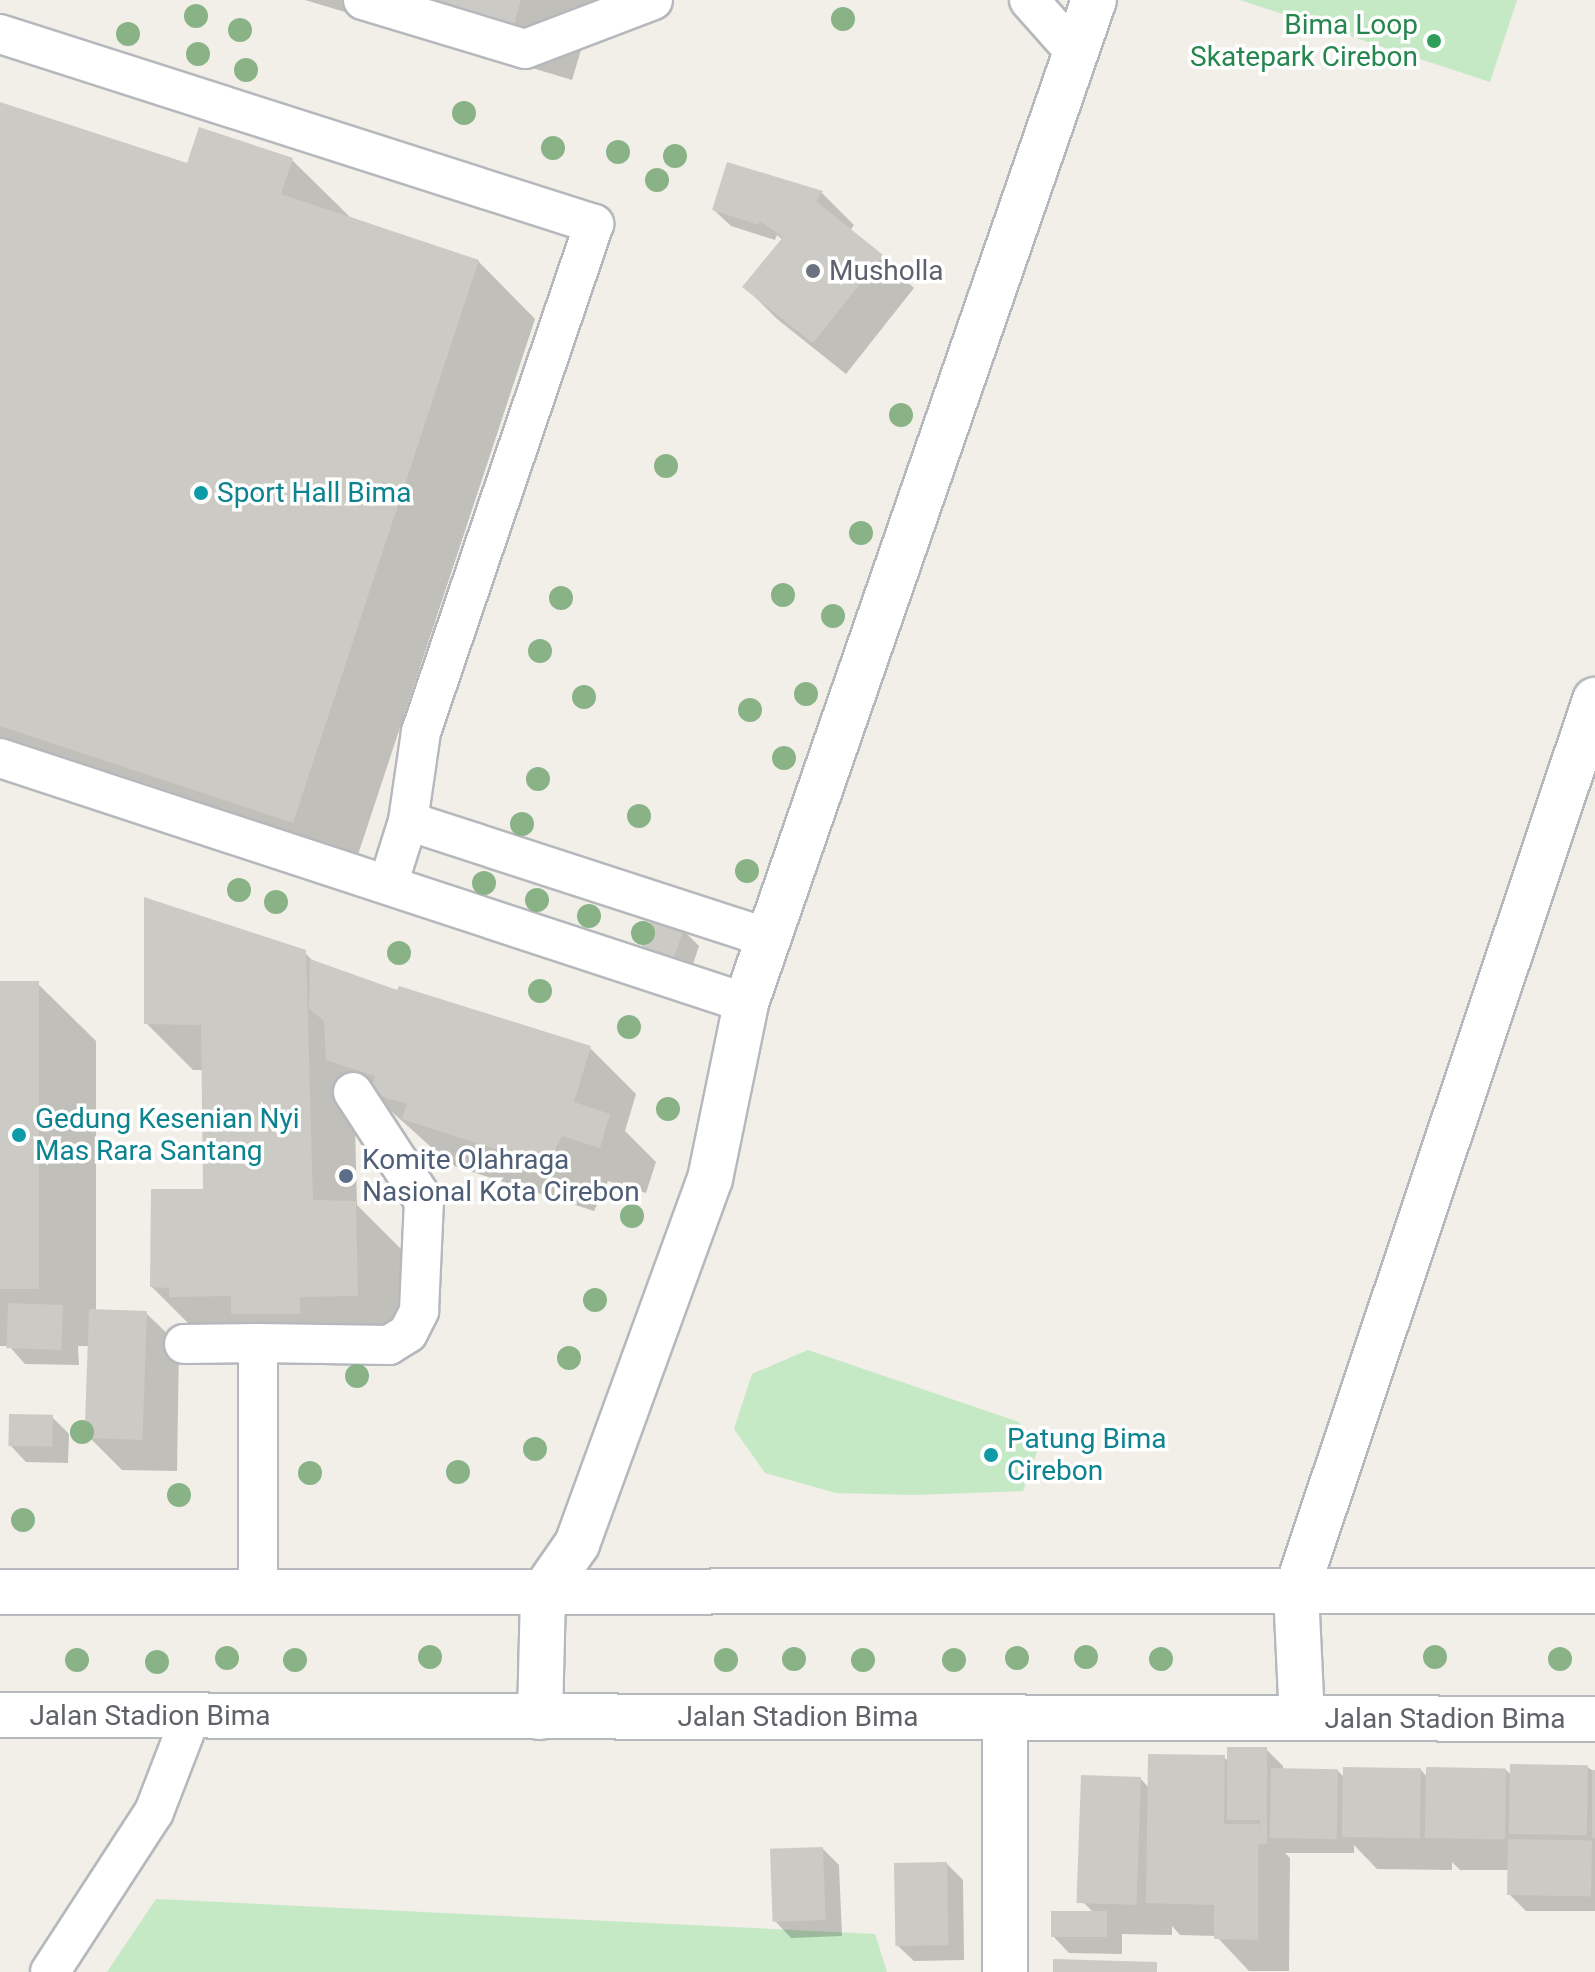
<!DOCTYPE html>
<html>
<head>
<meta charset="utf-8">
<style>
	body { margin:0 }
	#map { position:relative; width:1595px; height:1972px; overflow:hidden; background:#f1efe8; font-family:Roboto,sans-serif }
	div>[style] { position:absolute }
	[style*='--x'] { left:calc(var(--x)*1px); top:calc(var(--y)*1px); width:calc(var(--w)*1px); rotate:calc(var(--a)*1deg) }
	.green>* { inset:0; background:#c5e8c5 }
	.shadow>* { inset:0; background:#0003 }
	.building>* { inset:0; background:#cccac5; transform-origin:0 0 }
	.roads { filter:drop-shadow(2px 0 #b5b8bc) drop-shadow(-2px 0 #b5b8bc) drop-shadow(0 2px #b5b8bc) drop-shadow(0 -2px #b5b8bc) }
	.service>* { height:38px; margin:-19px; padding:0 19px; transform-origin:19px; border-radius:19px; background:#fff }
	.minor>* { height:44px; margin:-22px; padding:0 22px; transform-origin:22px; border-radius:22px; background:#fff }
	.tertiary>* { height:44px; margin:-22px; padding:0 22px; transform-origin:22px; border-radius:22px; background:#fff }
	.trees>* { width:24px; height:24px; margin:-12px; border-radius:50%; background:#89b387 }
	.dots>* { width:22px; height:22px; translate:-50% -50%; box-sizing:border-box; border:4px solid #fff; border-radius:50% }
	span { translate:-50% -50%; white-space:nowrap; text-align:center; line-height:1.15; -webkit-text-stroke:7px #fff; paint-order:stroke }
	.leisure-label { font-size:28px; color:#27864d }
	.right { translate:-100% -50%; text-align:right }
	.worship-label { font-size:28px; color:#5b616d }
	.left { translate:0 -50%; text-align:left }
	.culture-label { font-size:28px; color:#0d838f }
	.service-label { font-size:28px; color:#4e5e75 }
	.street-label { font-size:28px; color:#5f6368 }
</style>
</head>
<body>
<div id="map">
	<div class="green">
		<i style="clip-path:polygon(1240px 0,1517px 0,1490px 82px)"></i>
		<i style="clip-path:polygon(808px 1350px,1019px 1422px,1037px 1452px,1023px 1491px,913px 1495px,836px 1493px,765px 1473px,734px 1429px,752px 1374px)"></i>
		<i style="clip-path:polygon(156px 1899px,875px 1934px,887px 1972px,107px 1972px)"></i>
	</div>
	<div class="shadow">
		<i style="clip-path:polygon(305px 0,596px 0,572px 80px)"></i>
		<i style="clip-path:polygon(0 104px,188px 166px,292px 160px,350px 217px,478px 261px,535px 319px,350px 879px,0 763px)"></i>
		<i style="clip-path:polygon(776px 179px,822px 193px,854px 225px,850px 231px,914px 288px,846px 374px,777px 319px,745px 287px,783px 240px,777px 235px,775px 240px,731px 226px,714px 210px)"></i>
		<i style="clip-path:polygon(683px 930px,699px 946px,689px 976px,643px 949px)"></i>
		<i style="clip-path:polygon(304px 952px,315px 963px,398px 992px,590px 1048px,636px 1094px,625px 1131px,656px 1162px,646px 1193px,608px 1181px,594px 1211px,451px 1165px,391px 1111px,375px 1106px,354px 1085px,357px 1205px,402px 1250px,404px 1342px,198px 1333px,152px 1287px,205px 1191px,204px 1070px,193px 1070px,146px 1023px)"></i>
		<i style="clip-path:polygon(0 983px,38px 984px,96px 1041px,96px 1311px,146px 1313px,179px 1345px,177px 1471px,122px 1470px,90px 1438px,91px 1346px,78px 1346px,79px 1365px,25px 1364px,9px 1346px,0 1346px)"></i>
		<i style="clip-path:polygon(52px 1417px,69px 1434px,68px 1463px,26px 1462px,10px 1445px)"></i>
		<i style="clip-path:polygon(1266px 1749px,1283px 1766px,1283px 1770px,1338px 1771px,1345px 1778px,1421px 1770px,1428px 1778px,1506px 1770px,1512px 1776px,1587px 1767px,1595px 1772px,1595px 1911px,1526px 1911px,1510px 1895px,1510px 1870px,1460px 1870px,1452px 1862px,1452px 1870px,1377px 1869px,1354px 1845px,1354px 1853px,1285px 1853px,1290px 1858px,1289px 1971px,1249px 1971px,1216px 1936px,1180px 1935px,1172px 1926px,1172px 1935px,1122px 1934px,1122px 1954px,1069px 1953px,1053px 1936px,1094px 1913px,1083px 1902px,1140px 1778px,1149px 1788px,1224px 1757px,1229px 1762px)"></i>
		<i style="clip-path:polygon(823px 1849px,839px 1865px,842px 1936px,791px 1938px,775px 1921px)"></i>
		<i style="clip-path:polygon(947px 1864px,963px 1880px,964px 1960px,914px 1961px,897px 1945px)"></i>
	</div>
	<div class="building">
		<i style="clip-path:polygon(438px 0,521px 0,514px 24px)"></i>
		<i style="clip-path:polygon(0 102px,187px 163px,199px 127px,293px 158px,281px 194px,479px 260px,293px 823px,0 726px)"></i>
		<i style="clip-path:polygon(727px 162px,823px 191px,816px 201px,883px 255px,813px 343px,742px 287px,783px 237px,760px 221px,759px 225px,712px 210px)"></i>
		<i style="clip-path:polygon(144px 897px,306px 950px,313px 1200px,356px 1201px,358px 1296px,300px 1297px,300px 1314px,231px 1314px,231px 1296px,169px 1297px,169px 1288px,150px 1287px,151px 1189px,203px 1189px,201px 1025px,144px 1024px)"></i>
		<i style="left:652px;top:917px;width:34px;height:35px;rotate:19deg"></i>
		<i style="clip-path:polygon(310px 959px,397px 990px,399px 986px,591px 1046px,574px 1102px,610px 1114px,600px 1148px,562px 1136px,547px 1166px,402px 1119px,407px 1104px,370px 1093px,375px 1076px,326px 1060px,324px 1021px,309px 1009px)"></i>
		<i style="left:0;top:981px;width:39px;height:308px"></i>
		<i style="left:8px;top:1303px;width:55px;height:45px;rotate:2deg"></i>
		<i style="left:89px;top:1309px;width:58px;height:129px;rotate:2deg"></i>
		<i style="left:9px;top:1414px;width:44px;height:32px;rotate:1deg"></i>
		<i style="clip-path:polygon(1227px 1747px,1267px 1747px,1267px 1844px,1258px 1844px,1258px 1940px,1214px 1939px,1214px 1905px,1146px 1903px,1148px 1754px,1225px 1755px,1224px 1824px,1259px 1824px,1260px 1833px,1260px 1820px,1227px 1820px)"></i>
		<i style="left:1510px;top:1764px;width:78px;height:70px;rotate:1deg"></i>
		<i style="left:1343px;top:1767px;width:78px;height:70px;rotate:1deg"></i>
		<i style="left:1426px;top:1767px;width:80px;height:71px;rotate:1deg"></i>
		<i style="left:1271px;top:1768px;width:67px;height:70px;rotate:1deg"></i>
		<i style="left:1592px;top:1770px;width:3px;height:68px"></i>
		<i style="left:1081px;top:1775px;width:60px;height:128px;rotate:2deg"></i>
		<i style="left:1508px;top:1839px;width:84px;height:56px;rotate:1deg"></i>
		<i style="left:823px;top:1847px;width:73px;height:53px;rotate:88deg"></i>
		<i style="left:947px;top:1862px;width:83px;height:53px;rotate:89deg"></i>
		<i style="left:1051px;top:1911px;width:56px;height:26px"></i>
		<i style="clip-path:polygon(1053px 1959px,1157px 1962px,1157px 1972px,1053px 1972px)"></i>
	</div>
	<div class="roads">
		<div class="service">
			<i style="--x:363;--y:0;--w:169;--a:16.8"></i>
			<i style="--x:525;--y:49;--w:137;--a:-20.9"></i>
			<i style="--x:1029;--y:0;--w:71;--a:48.4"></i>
			<i style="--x:0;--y:34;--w:624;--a:17.74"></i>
			<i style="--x:594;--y:224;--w:537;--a:108.81"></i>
			<i style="--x:421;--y:732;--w:90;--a:98.3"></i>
			<i style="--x:408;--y:821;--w:67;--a:107.4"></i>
			<i style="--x:0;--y:758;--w:785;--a:18.18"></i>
			<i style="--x:408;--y:821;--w:379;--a:18"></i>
			<i style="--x:184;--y:1344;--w:74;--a:-0.8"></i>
			<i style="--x:258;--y:1593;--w:250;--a:-90"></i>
			<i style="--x:258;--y:1343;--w:131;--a:0.9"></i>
			<i style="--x:389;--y:1345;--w:22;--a:-32"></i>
			<i style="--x:408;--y:1333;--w:25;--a:-63"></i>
			<i style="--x:419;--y:1311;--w:110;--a:-87.4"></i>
			<i style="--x:424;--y:1201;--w:130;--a:-123.1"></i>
			<i style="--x:50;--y:1972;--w:191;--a:-57"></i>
			<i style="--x:154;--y:1812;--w:103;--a:-68.9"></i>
		</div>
		<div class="minor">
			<i style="--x:1296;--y:1592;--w:941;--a:-71.47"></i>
			<i style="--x:543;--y:1593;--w:60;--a:-55.2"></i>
			<i style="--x:577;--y:1544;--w:388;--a:-70"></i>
			<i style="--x:710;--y:1179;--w:180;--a:-78.4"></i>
			<i style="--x:746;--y:1003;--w:1062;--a:-70.87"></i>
			<i style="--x:1005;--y:1972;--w:254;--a:-90"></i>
		</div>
		<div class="tertiary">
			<i style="--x:0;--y:1592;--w:1595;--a:-0.04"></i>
			<i style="--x:1296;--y:1592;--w:126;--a:87.3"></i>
			<i style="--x:0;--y:1715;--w:1595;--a:0.14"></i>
			<i style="--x:540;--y:1717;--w:124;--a:-88.6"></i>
		</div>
	</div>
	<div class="trees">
		<i style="left:196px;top:16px"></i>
		<i style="left:843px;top:19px"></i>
		<i style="left:240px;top:30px"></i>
		<i style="left:128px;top:34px"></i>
		<i style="left:198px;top:54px"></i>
		<i style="left:246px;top:70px"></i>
		<i style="left:464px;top:113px"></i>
		<i style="left:553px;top:148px"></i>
		<i style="left:618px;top:152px"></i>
		<i style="left:675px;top:156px"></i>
		<i style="left:657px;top:180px"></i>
		<i style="left:901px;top:415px"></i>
		<i style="left:666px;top:466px"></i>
		<i style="left:861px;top:533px"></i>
		<i style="left:783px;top:595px"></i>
		<i style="left:561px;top:598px"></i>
		<i style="left:833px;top:616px"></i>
		<i style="left:540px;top:651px"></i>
		<i style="left:806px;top:694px"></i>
		<i style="left:584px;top:697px"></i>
		<i style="left:750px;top:710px"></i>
		<i style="left:784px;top:758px"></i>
		<i style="left:538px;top:779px"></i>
		<i style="left:639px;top:816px"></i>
		<i style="left:522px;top:824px"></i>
		<i style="left:747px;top:871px"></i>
		<i style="left:484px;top:883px"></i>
		<i style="left:239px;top:890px"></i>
		<i style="left:537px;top:900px"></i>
		<i style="left:276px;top:902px"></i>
		<i style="left:589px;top:916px"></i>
		<i style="left:643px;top:933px"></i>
		<i style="left:399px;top:953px"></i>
		<i style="left:540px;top:991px"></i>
		<i style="left:629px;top:1027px"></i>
		<i style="left:668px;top:1109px"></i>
		<i style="left:632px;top:1216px"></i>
		<i style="left:595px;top:1300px"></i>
		<i style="left:569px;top:1358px"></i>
		<i style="left:357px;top:1376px"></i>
		<i style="left:82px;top:1432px"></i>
		<i style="left:535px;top:1449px"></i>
		<i style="left:458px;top:1472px"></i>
		<i style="left:310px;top:1473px"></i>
		<i style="left:179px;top:1495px"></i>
		<i style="left:23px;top:1520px"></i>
		<i style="left:430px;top:1657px"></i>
		<i style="left:1086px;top:1657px"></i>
		<i style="left:1435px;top:1657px"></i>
		<i style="left:227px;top:1658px"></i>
		<i style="left:1017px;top:1658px"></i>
		<i style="left:794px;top:1659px"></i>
		<i style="left:1161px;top:1659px"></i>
		<i style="left:1560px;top:1659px"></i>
		<i style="left:77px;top:1660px"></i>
		<i style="left:295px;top:1660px"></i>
		<i style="left:726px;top:1660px"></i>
		<i style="left:863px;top:1660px"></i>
		<i style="left:954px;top:1660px"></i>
		<i style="left:157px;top:1662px"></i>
	</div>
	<div class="dots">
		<i style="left:1434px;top:41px;background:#2e9e5b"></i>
		<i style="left:813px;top:271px;background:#6b7280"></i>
		<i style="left:201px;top:493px;background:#0f9aa8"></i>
		<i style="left:19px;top:1135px;background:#0f9aa8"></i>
		<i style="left:346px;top:1176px;background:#5c6f8a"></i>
		<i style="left:991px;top:1455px;background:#0f9aa8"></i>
	</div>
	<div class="leisure-label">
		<span class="right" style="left:1418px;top:41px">Bima Loop<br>Skatepark Cirebon</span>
	</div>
	<div class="worship-label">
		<span class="left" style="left:829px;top:271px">Musholla</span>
	</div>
	<div class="culture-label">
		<span class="left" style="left:217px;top:493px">Sport Hall Bima</span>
		<span class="left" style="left:35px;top:1135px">Gedung Kesenian Nyi<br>Mas Rara Santang</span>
		<span class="left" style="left:1007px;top:1455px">Patung Bima<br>Cirebon</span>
	</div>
	<div class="service-label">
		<span class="left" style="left:362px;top:1176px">Komite Olahraga<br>Nasional Kota Cirebon</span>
	</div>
	<div class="street-label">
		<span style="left:150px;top:1716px">Jalan Stadion Bima</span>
		<span style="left:798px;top:1717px">Jalan Stadion Bima</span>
		<span style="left:1445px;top:1719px">Jalan Stadion Bima</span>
	</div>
</div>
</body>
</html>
